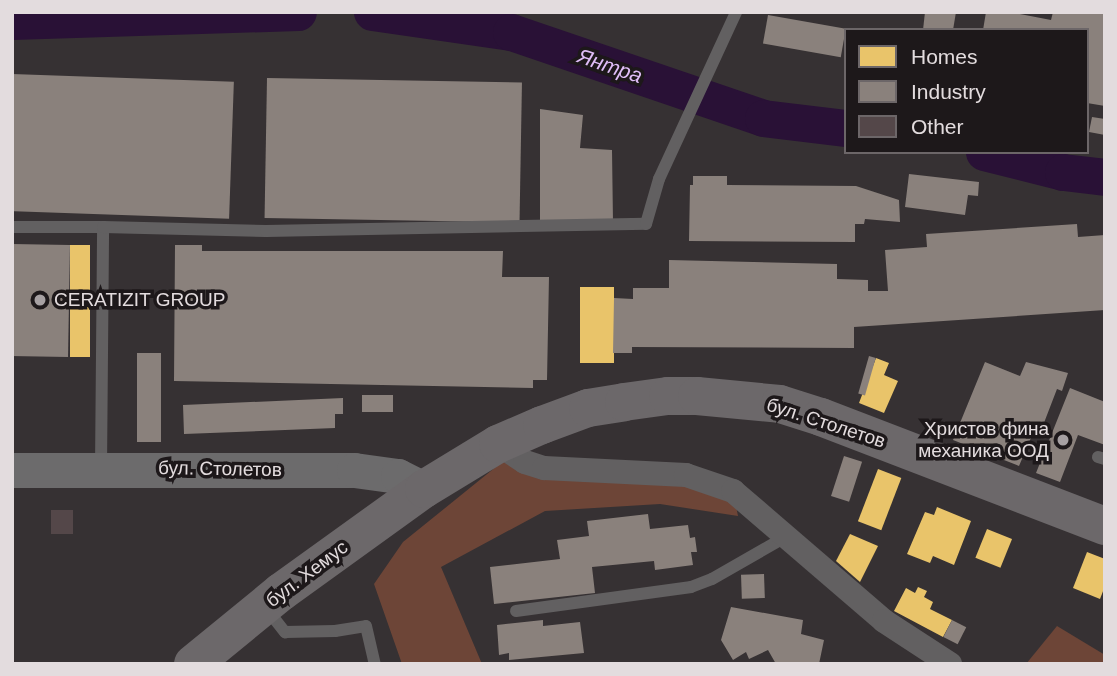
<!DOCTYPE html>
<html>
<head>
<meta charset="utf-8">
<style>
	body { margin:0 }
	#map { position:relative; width:1117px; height:676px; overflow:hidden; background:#363133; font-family:Arial,sans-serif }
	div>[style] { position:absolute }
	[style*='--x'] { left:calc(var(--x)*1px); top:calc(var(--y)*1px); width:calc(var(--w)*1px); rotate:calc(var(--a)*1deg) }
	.green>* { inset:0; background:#6d4537 }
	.homes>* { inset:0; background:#e9c46a; transform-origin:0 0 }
	.industry>* { inset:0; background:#8a817c; transform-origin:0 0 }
	.river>* { height:37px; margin:-18.5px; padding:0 18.5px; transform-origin:18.5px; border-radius:18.5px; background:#291136 }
	.building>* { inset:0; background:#544749; transform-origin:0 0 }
	.lane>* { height:12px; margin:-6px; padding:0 6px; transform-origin:6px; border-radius:6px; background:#626061 }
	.street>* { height:24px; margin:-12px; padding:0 12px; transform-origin:12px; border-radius:12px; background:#626061 }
	.secondary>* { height:35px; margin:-17.5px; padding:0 17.5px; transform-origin:17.5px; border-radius:17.5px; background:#6c6b6c }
	.primary>* { height:38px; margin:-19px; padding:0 19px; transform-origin:19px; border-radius:19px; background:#6c686a }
	.dots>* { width:19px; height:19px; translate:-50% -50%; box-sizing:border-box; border:4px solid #1d181a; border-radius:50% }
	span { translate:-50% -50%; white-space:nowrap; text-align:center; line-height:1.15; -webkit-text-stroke:7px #1d181a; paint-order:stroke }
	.poi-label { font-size:19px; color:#e3dcde }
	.left { translate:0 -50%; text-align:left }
	.right { translate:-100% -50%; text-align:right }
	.street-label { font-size:19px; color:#e3dcde }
	.water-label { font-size:21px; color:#dfbdf6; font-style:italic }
	.frame { position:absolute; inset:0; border:14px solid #e3dcde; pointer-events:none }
	.legend { position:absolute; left:844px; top:28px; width:245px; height:126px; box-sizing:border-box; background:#1d181a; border:2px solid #6c6668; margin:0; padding:9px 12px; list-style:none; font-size:21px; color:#e3dcde }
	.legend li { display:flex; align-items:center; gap:14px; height:35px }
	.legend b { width:35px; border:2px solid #6c6668 }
</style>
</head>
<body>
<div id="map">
	<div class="green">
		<i style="clip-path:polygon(512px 454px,733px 491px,738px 516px,660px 504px,545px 511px,441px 567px,482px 664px,402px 664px,374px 584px,403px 542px)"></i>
		<i style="clip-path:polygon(1057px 626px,1105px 655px,1105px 664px,1026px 664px)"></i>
	</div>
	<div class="homes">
		<i style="left:70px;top:245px;width:20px;height:112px"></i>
		<i style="left:580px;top:287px;width:34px;height:76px"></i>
		<i style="clip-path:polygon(876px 358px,889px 363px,884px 375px,898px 381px,884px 413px,859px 403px)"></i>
		<i style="left:878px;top:469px;width:25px;height:56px;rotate:21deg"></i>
		<i style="clip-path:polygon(937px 507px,971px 521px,954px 565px,933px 556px,930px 563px,907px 554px,925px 512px,934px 515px)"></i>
		<i style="left:987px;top:529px;width:27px;height:31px;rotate:22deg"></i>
		<i style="clip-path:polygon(850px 534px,878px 546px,860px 582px,836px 561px)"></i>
		<i style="clip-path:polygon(1087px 552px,1105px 559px,1105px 586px,1100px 599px,1073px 588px)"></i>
		<i style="clip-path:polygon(918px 587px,927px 591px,924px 597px,933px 602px,930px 609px,952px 620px,943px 637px,894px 611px,906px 588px,915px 593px)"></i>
	</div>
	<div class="industry">
		<i style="clip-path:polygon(925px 12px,956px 12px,953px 30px,923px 30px)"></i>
		<i style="clip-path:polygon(986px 12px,1009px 12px,1051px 20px,1053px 12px,1105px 12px,1105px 106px,1087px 103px,1087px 30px,983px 30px)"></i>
		<i style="left:768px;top:15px;width:79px;height:29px;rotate:10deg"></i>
		<i style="left:12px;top:74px;width:222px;height:137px;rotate:2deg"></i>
		<i style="left:267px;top:78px;width:255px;height:140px;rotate:1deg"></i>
		<i style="clip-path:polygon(540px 109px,583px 115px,580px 148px,612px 150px,613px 222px,540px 222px)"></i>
		<i style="clip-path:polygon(1092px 117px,1105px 119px,1105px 135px,1089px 132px)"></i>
		<i style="clip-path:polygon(909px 174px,979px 182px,978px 196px,968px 195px,965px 215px,905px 207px)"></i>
		<i style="clip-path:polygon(693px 176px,727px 176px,727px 185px,856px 186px,899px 200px,900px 222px,865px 219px,864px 224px,855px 224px,855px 242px,689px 241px,690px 185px,693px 185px)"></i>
		<i style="clip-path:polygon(1077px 224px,1078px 237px,1105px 235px,1105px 310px,854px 327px,854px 348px,632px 347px,632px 353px,613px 353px,614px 298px,633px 299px,633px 288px,669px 288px,669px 260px,837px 264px,837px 279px,868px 280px,868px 291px,888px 291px,885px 250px,927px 247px,926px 234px)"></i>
		<i style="left:12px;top:244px;width:58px;height:112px;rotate:1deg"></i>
		<i style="clip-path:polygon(175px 245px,202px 245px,202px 251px,503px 251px,502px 277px,549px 277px,547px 380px,533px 380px,533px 388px,174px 381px)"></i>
		<i style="left:137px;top:353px;width:24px;height:89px"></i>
		<i style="left:869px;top:356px;width:7px;height:39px;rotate:16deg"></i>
		<i style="clip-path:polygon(985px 362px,1020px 376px,1026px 362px,1068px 373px,1062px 391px,1057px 389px,1042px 428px,1036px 426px,1019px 466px,953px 440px)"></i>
		<i style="clip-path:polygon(1070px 388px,1105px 402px,1105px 445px,1078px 435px,1060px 482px,1036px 473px)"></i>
		<i style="left:362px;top:395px;width:31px;height:17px"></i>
		<i style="clip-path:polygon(343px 398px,343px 414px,335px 414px,335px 428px,184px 434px,183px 405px)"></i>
		<i style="left:844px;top:456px;width:19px;height:42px;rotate:18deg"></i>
		<i style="clip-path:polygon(648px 514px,650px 529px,688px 525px,690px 538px,695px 537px,697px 552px,691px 552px,693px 565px,655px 570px,654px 561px,592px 567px,595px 593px,494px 604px,490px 567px,560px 559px,557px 540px,589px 536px,587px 521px)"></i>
		<i style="left:764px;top:574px;width:24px;height:23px;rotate:88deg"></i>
		<i style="clip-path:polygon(731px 607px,803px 620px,801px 634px,824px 640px,819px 664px,776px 664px,768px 650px,749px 659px,746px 652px,733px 660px,721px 640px)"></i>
		<i style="clip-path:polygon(543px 620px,543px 626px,580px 622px,584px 653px,509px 660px,509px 653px,499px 655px,497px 625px)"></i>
		<i style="left:952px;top:620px;width:16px;height:19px;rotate:27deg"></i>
	</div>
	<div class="river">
		<i style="--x:372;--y:12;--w:140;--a:8.2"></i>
		<i style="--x:511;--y:32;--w:266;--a:18.8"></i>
		<i style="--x:763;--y:118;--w:84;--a:6.9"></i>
		<i style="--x:12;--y:21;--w:286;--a:-1.8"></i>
		<i style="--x:984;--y:152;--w:81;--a:14.2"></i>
		<i style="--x:1063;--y:172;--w:42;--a:6.8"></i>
	</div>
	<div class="building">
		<i style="left:51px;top:510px;width:22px;height:24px"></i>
	</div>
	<div class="lane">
		<i style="--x:12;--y:227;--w:91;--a:0"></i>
		<i style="--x:1098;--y:457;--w:7;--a:16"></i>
		<i style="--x:101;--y:468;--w:241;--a:-89.5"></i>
		<i style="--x:103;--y:227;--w:163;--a:1.4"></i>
		<i style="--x:266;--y:231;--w:380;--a:-1.1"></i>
		<i style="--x:646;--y:224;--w:47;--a:-73.9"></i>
		<i style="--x:659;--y:179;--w:184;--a:-65.2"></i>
		<i style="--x:266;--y:608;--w:31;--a:52"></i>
		<i style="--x:285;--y:632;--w:50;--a:-1.1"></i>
		<i style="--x:335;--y:631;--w:31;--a:-9"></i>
		<i style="--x:366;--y:626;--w:39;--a:77"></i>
		<i style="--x:516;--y:611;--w:177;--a:-7.8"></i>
		<i style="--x:691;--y:587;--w:22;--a:-21"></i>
		<i style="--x:712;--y:579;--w:86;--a:-29.8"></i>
	</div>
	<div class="street">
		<i style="--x:498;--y:444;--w:32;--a:34"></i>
		<i style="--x:525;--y:462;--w:20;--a:18"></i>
		<i style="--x:544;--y:468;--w:142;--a:2.8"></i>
		<i style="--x:686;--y:475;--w:50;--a:18.8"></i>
		<i style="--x:733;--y:491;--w:199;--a:40.7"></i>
		<i style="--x:884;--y:621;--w:79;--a:33.1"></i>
	</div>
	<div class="secondary">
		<i style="--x:12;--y:470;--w:342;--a:0"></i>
		<i style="--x:354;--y:470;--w:44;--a:7.8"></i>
		<i style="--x:398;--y:476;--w:29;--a:27"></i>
	</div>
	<div class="primary">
		<i style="--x:193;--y:664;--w:114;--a:-39.3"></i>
		<i style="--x:281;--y:592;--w:176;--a:-35.8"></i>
		<i style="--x:424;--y:489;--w:87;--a:-31.3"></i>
		<i style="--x:498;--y:444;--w:48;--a:-23.4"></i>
		<i style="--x:542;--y:425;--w:49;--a:-20.3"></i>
		<i style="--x:588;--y:408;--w:36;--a:-9"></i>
		<i style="--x:624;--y:402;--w:44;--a:-7.8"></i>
		<i style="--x:668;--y:396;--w:29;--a:0"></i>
		<i style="--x:697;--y:396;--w:83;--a:5.5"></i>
		<i style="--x:780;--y:404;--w:43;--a:17.6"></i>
		<i style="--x:821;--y:417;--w:304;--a:21"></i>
	</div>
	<div class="dots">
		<i style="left:40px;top:300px;background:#a6a0a2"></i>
		<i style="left:1063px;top:440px;background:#a6a0a2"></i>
	</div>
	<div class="poi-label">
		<span class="left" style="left:54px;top:300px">CERATIZIT GROUP</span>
		<span class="right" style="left:1049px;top:440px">Христов фина<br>механика ООД</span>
	</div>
	<div class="street-label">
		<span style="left:826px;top:423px;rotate:18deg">бул. Столетов</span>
		<span style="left:220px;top:469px;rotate:1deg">бул. Столетов</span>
		<span style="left:307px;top:574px;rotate:-37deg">бул. Хемус</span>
	</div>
	<div class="water-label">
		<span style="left:610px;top:66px;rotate:19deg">Янтра</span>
	</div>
	<div class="frame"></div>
	<ul class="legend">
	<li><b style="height:19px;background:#e9c46a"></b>Homes</li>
	<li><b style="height:19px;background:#8a817c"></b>Industry</li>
	<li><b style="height:19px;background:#544749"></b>Other</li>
	</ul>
</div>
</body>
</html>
